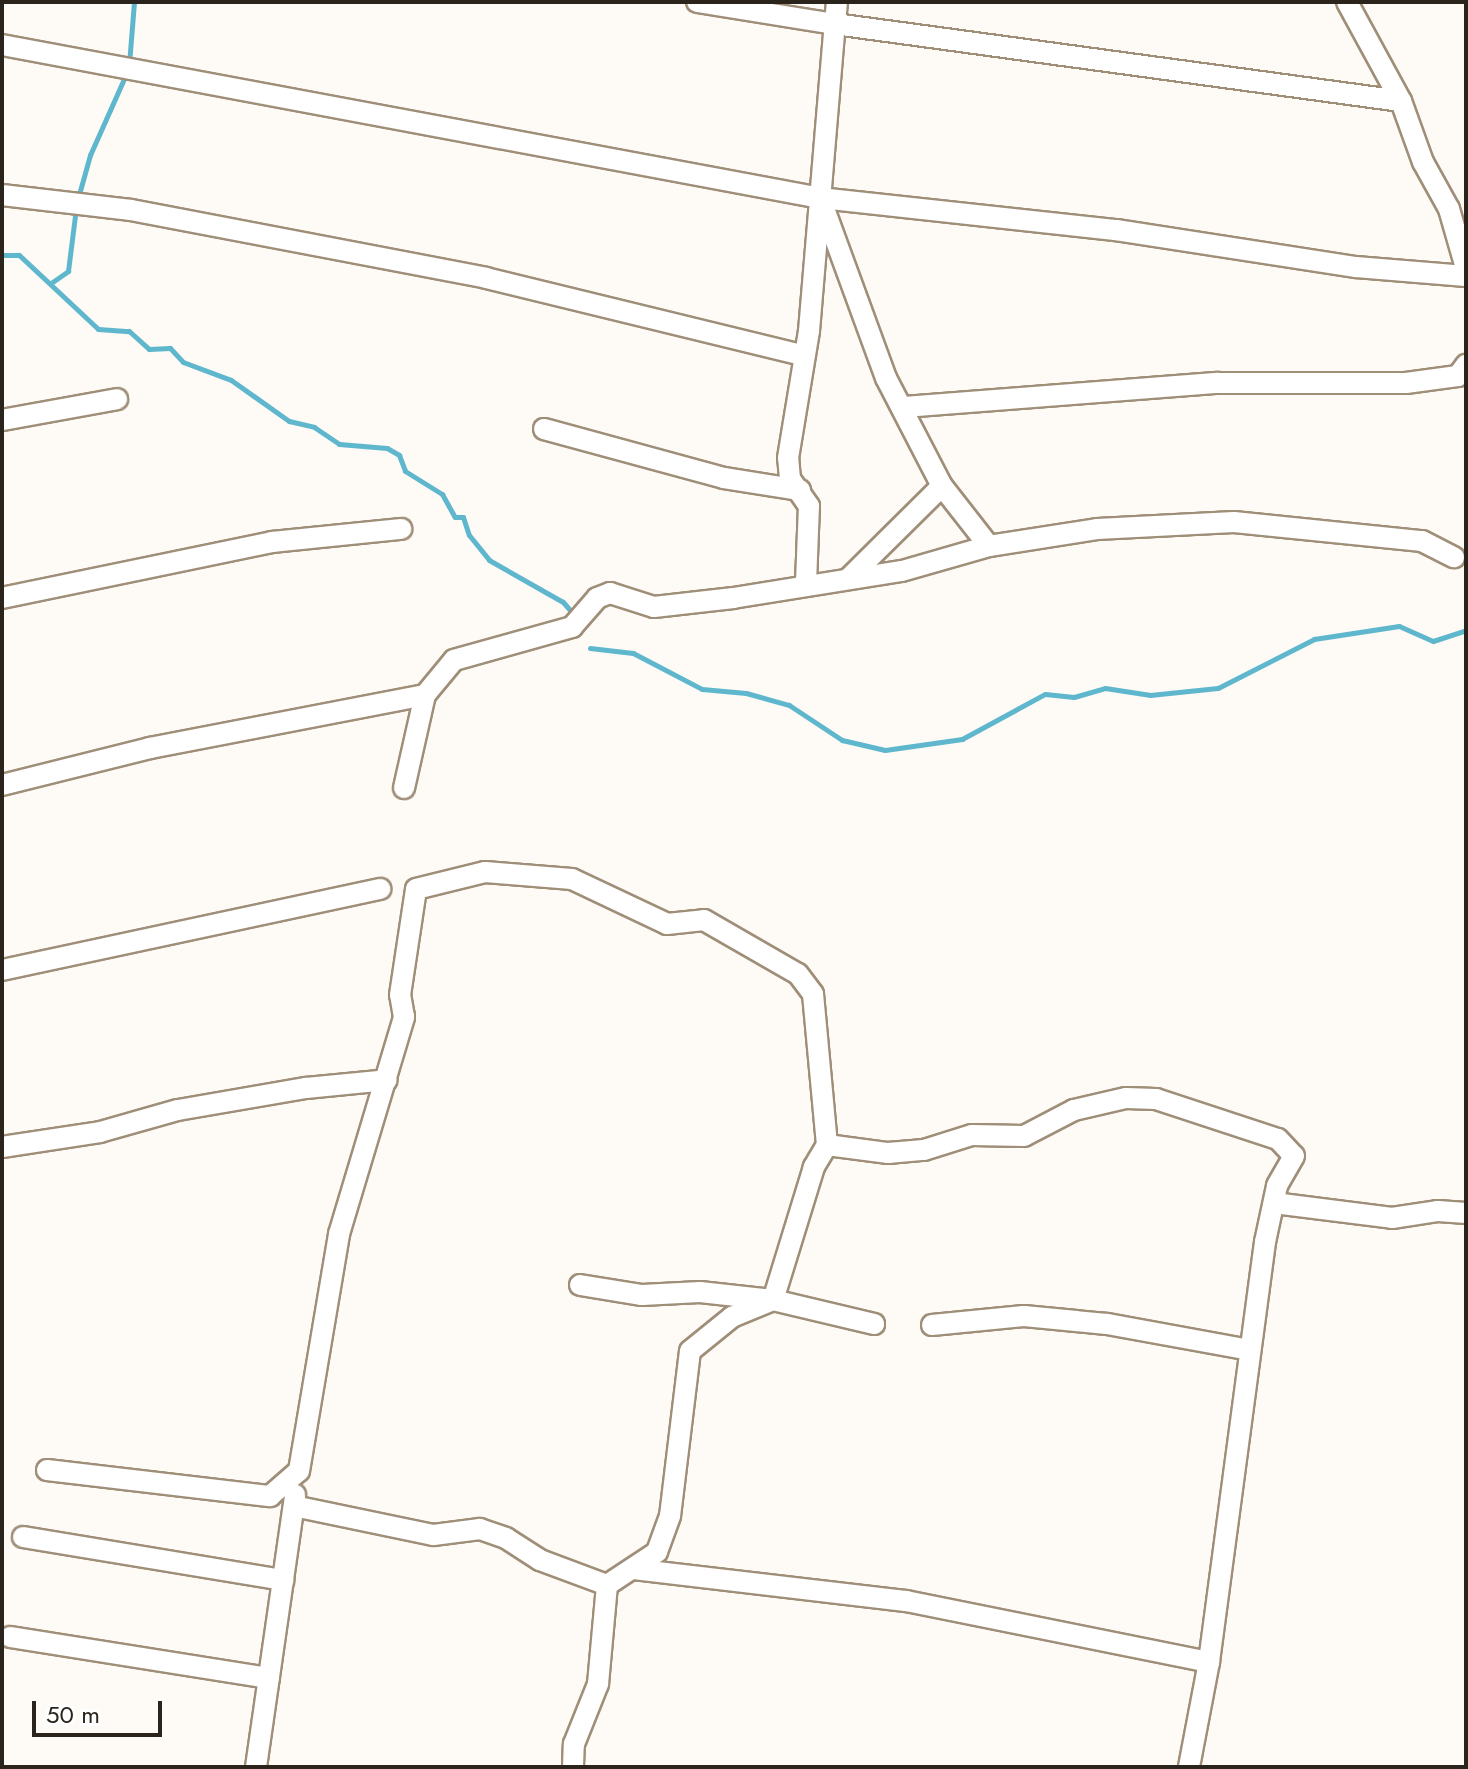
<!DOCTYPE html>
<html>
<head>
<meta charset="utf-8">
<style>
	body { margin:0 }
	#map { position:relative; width:1468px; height:1769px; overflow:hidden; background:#fefaf6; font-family:Jost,sans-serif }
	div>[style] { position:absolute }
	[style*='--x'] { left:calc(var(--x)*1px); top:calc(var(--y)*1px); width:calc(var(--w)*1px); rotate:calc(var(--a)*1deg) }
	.stream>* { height:5px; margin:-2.5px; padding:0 2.5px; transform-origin:2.5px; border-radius:2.5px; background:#5fb7cd }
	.roads { filter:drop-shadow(2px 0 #9f8e78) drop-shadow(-2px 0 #9f8e78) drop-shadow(0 2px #9f8e78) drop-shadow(0 -2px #9f8e78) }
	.street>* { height:20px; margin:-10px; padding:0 10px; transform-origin:10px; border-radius:10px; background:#fff }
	span { translate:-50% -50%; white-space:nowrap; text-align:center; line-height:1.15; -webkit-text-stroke:6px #fff; paint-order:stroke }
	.frame { position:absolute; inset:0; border:4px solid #2b241c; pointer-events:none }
	.scale { position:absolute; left:32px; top:1701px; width:130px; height:36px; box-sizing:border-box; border:4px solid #2b241c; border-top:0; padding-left:10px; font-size:24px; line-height:28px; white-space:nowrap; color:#2b241c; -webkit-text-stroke:6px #fff; paint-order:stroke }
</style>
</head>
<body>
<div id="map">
	<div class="stream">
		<i style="--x:129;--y:64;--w:62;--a:-85.4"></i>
		<i style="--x:78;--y:198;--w:45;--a:-74.4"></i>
		<i style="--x:90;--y:155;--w:89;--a:-66"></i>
		<i style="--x:2;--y:255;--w:17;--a:0"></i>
		<i style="--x:19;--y:255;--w:108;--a:43.1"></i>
		<i style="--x:98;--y:329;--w:31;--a:4"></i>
		<i style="--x:129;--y:331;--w:27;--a:42"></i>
		<i style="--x:149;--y:349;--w:21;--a:-3"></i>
		<i style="--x:170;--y:348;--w:19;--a:47"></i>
		<i style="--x:183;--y:362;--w:51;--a:20.6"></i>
		<i style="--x:231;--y:380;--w:71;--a:35.3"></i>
		<i style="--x:289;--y:421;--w:26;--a:13"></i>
		<i style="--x:314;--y:427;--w:30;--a:34"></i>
		<i style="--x:339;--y:444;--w:48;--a:4.8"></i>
		<i style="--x:387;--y:448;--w:14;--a:30"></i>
		<i style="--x:399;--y:455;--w:17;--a:69"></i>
		<i style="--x:405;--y:471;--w:44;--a:31.9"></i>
		<i style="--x:442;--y:494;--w:26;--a:61"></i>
		<i style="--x:455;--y:517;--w:8;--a:0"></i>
		<i style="--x:463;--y:517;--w:19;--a:72"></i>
		<i style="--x:469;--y:535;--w:32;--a:51"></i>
		<i style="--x:489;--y:560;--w:85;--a:29.6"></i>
		<i style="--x:563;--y:602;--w:20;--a:49"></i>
		<i style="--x:51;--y:283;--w:21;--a:-35"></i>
		<i style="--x:68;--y:271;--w:64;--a:-82.8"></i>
		<i style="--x:590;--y:648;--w:43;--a:6.6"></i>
		<i style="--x:633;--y:653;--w:78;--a:27.6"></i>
		<i style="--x:702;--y:689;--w:44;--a:5.2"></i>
		<i style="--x:746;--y:693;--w:45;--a:15.6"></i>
		<i style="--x:789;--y:705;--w:64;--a:33.4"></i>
		<i style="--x:842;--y:740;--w:44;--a:13.1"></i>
		<i style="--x:885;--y:750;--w:78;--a:-8.1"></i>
		<i style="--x:962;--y:739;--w:94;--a:-28.5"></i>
		<i style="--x:1045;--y:694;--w:29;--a:6"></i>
		<i style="--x:1074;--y:697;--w:32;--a:-16"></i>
		<i style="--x:1105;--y:688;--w:46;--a:8.8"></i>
		<i style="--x:1150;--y:695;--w:68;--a:-5.9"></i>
		<i style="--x:1218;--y:688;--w:108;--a:-27"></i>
		<i style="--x:1314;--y:639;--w:86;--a:-8.7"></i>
		<i style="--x:1399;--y:626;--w:37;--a:24"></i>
		<i style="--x:1433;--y:641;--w:35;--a:-18"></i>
	</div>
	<div class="roads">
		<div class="street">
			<i style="--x:697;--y:2;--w:140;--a:9.1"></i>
			<i style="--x:835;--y:24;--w:22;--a:-85"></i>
			<i style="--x:1347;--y:2;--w:113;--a:61.4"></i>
			<i style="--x:1401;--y:101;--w:65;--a:70.2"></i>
			<i style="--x:1423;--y:162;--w:54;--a:61"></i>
			<i style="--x:1449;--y:209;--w:61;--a:73.9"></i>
			<i style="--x:2;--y:45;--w:832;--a:10.59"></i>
			<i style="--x:820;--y:198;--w:298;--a:6.2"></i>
			<i style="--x:1116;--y:230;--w:243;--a:8.8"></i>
			<i style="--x:1356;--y:267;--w:110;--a:4.7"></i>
			<i style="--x:2;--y:195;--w:130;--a:6.6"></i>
			<i style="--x:131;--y:210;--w:361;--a:10.8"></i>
			<i style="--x:486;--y:278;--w:325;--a:13.7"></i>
			<i style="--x:822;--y:203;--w:186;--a:69.9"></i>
			<i style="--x:886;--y:378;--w:122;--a:62.6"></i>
			<i style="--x:942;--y:486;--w:76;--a:51.9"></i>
			<i style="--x:904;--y:407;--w:315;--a:-4.4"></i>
			<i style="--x:1218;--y:383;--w:188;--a:0"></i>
			<i style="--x:1406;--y:383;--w:52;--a:-7.7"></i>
			<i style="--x:1458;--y:376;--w:14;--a:-54"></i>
			<i style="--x:2;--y:420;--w:117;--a:-10.3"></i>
			<i style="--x:544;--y:429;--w:187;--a:15.2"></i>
			<i style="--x:724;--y:478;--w:77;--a:9"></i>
			<i style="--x:848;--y:579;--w:132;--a:-44.7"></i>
			<i style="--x:806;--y:583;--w:77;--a:-87.8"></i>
			<i style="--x:809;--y:506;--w:33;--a:-125"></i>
			<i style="--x:790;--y:479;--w:21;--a:-95"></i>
			<i style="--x:788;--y:458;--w:129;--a:-80.6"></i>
			<i style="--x:809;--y:331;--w:308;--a:-85.2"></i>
			<i style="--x:835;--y:24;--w:571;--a:7.75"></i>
			<i style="--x:2;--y:598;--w:276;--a:-11.7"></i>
			<i style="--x:272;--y:542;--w:130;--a:-5.8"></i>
			<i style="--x:2;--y:785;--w:153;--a:-14"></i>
			<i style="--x:150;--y:748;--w:280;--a:-10.9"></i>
			<i style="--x:425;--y:695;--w:45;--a:-50.4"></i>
			<i style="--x:454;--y:660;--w:123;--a:-15.6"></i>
			<i style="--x:572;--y:627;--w:38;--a:-49"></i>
			<i style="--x:597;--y:598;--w:14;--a:-21"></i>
			<i style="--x:610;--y:593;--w:46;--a:17.7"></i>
			<i style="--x:654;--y:607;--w:80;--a:-6.5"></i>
			<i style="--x:733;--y:598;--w:171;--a:-9.1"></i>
			<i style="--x:902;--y:571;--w:91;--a:-16"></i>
			<i style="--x:989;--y:546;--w:109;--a:-8.9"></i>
			<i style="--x:1097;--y:529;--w:137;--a:-2.9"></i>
			<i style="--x:1234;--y:522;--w:189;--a:5.8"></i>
			<i style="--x:1422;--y:541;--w:36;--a:27"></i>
			<i style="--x:404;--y:788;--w:95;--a:-77.3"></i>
			<i style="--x:2;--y:970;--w:387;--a:-12.1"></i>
			<i style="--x:827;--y:1145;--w:62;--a:7.5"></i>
			<i style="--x:888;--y:1153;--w:36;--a:-5"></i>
			<i style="--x:924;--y:1150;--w:50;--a:-17.4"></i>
			<i style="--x:972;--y:1135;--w:52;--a:1.1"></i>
			<i style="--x:1024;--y:1136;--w:56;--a:-27.5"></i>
			<i style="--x:1074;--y:1110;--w:53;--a:-13"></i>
			<i style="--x:1126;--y:1098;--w:30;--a:2"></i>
			<i style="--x:1156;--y:1099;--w:128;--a:18.2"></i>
			<i style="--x:1278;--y:1139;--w:23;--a:47"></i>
			<i style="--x:1294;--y:1156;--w:34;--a:120"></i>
			<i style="--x:1277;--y:1186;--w:57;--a:102.1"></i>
			<i style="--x:1265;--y:1242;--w:424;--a:97.6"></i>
			<i style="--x:1209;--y:1662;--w:107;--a:100.8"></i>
			<i style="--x:2;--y:1147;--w:99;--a:-8.7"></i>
			<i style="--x:100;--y:1132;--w:81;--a:-15.8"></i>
			<i style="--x:178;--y:1110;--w:130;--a:-9.8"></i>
			<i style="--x:306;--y:1088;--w:81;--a:-5.6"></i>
			<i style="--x:1274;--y:1203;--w:119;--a:7.2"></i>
			<i style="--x:1392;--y:1218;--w:47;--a:-8.7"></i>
			<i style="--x:1438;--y:1211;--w:28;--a:4"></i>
			<i style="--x:580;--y:1285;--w:63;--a:9.2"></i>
			<i style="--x:642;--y:1295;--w:58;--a:-3"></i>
			<i style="--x:700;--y:1292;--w:73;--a:6.3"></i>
			<i style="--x:773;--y:1300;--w:104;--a:13.4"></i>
			<i style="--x:932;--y:1325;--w:92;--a:-5.6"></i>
			<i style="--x:1024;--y:1316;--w:83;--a:5.5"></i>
			<i style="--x:1107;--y:1324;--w:145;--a:10.3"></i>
			<i style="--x:47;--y:1470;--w:225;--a:6.7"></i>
			<i style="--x:270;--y:1496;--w:38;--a:-41"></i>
			<i style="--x:299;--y:1471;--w:240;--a:-80.4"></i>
			<i style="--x:339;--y:1234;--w:227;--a:-73.3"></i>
			<i style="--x:404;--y:1017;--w:22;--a:-100"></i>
			<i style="--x:400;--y:995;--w:107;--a:-81.4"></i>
			<i style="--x:416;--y:889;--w:71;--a:-13.8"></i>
			<i style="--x:485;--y:872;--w:87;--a:4.6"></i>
			<i style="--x:572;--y:879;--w:105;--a:25.3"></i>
			<i style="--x:667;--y:924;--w:37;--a:-6"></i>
			<i style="--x:704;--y:920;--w:108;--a:29.9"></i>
			<i style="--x:798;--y:974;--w:25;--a:53"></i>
			<i style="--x:813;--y:994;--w:152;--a:84.7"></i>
			<i style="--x:827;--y:1145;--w:26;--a:121"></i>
			<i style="--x:814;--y:1167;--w:139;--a:107.1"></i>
			<i style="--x:773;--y:1300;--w:44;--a:157.5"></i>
			<i style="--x:732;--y:1317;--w:54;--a:141"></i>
			<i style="--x:690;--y:1351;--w:166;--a:96.9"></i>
			<i style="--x:670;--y:1516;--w:38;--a:110"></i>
			<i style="--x:657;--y:1552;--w:60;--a:146.6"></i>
			<i style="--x:607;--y:1585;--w:72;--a:-159.5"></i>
			<i style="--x:540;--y:1560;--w:40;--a:-147.1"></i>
			<i style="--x:506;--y:1538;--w:28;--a:-161"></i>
			<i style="--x:480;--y:1529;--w:47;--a:172.7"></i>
			<i style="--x:433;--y:1535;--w:142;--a:-168.2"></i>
			<i style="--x:23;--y:1537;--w:264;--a:9.4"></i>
			<i style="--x:633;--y:1569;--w:275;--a:6.7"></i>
			<i style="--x:906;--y:1601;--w:309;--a:11.4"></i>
			<i style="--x:10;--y:1637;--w:262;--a:9"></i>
			<i style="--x:256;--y:1767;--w:275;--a:-81.8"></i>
			<i style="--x:573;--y:1767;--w:23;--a:-88"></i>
			<i style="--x:574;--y:1744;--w:65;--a:-68.2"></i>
			<i style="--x:598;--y:1684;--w:99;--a:-84.8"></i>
		</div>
	</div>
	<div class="frame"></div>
	<div class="scale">50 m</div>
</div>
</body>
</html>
